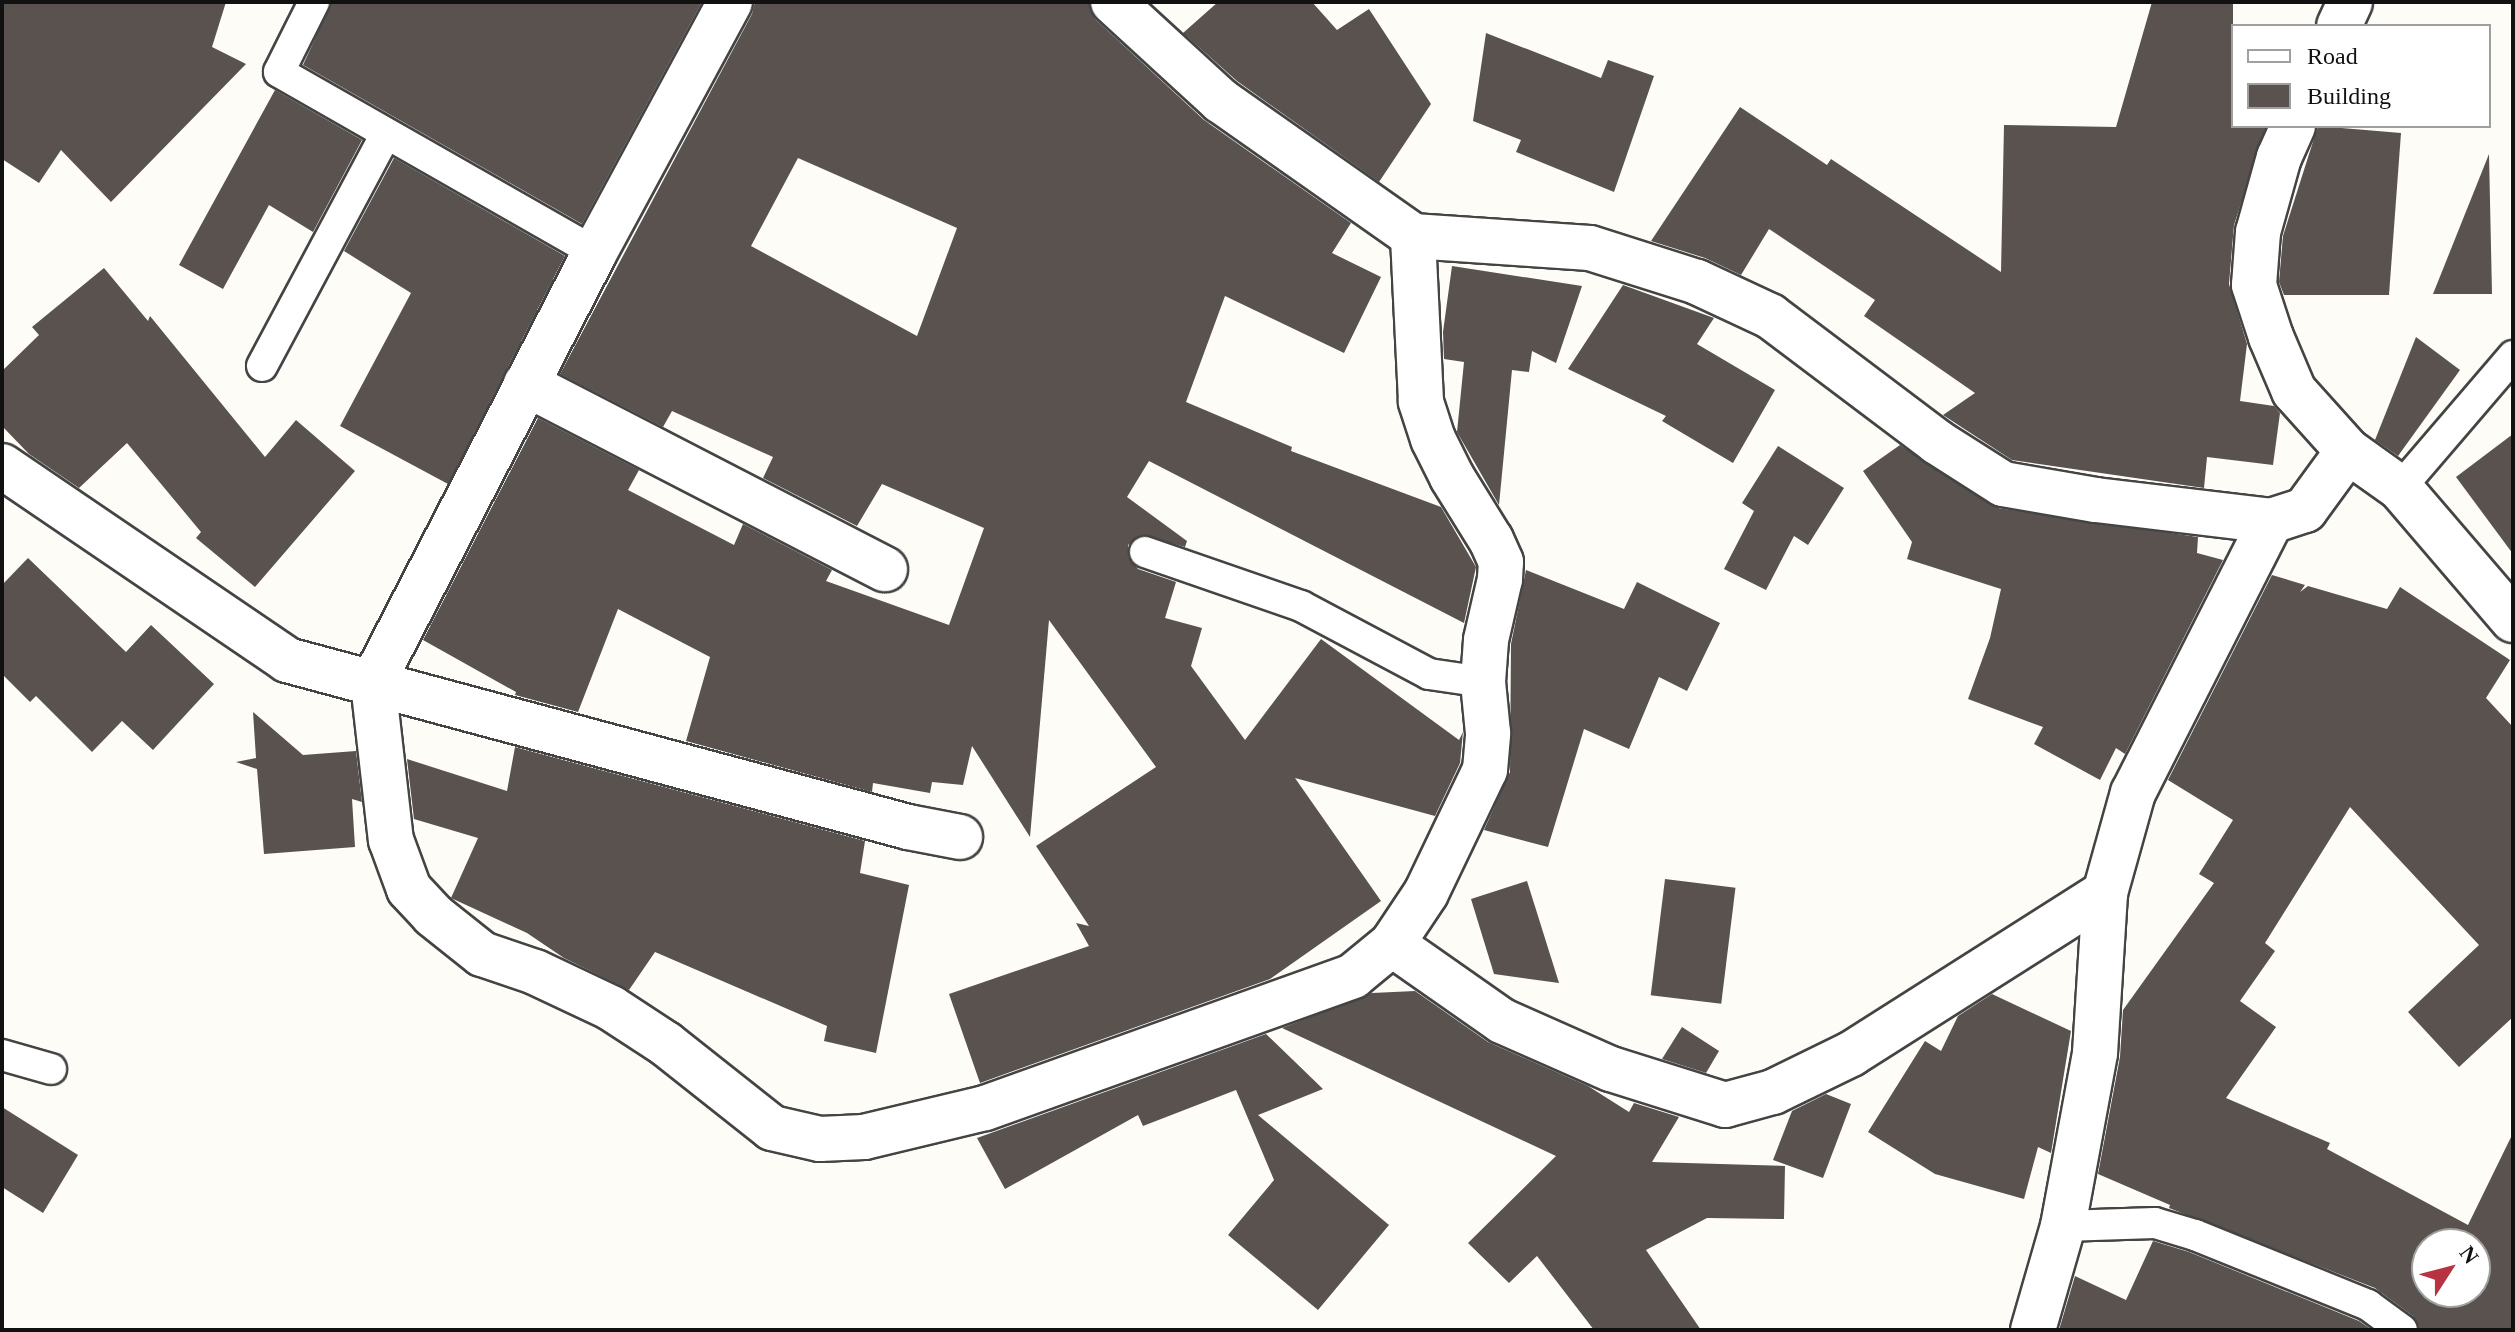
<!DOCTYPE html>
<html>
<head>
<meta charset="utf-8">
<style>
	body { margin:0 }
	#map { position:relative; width:2515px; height:1332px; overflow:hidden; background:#fefcf6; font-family:"Times New Roman",serif }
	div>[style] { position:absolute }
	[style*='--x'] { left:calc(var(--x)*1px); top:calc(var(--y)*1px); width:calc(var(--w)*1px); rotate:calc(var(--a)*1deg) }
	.building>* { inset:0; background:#59524e; transform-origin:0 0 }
	.roads { filter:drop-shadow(2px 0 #444) drop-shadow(-2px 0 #444) drop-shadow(0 2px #444) drop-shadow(0 -2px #444) }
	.lane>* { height:30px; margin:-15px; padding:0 15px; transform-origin:15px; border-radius:15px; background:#fff }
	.street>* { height:44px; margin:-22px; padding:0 22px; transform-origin:22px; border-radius:22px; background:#fff }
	span { translate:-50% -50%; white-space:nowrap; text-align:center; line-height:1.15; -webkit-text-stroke:8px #fff; paint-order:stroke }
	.frame { position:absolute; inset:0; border:4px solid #111; pointer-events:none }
	.legend { position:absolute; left:2231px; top:24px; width:260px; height:104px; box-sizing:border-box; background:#fff; border:2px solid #a0a0a0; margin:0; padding:10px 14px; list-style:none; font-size:24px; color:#111 }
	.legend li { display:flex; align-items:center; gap:16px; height:40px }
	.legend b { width:40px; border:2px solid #a0a0a0 }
	.north { position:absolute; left:2411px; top:1228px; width:80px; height:80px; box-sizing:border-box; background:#fff; border:2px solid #a0a0a0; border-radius:50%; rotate:54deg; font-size:22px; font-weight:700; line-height:32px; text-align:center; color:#111 }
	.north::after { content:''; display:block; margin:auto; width:28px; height:36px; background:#b63441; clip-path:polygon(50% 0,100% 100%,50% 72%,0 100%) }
</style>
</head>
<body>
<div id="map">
	<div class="building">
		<i style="clip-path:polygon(2px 2px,226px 2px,212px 47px,246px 64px,111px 202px,61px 150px,39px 183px,2px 159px)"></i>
		<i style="clip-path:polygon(332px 2px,702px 2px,582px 224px,303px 65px)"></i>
		<i style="clip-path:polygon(evenodd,755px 2px,1089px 2px,1096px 20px,1204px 120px,1351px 223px,1332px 253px,1381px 277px,1344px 353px,1225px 296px,1186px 402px,1292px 447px,1291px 451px,1441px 507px,1476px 567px,1464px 623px,1149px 461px,1127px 497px,1187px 541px,1185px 547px,1141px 535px,1128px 545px,1128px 556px,1138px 569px,1176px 582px,1165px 618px,1202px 628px,1191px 666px,1245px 740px,1321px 639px,1459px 740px,1463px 732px,1460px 763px,1435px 816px,1295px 778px,1381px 901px,1270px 979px,980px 1083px,949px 994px,1089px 946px,1076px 923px,1089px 926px,1036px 846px,1156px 767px,1049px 620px,1030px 837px,972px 746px,963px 785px,932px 782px,930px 793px,873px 783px,872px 792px,686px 741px,710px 657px,618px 609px,578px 712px,515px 695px,516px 692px,423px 640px,538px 418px,639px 470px,628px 490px,734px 545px,743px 524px,832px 570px,826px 581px,949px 625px,984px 528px,882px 484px,857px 526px,763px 478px,773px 457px,672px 411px,663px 427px,560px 374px,752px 14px,755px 2px,798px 158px,957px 228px,917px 336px,751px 246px,798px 158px)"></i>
		<i style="clip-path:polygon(1218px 2px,1312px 2px,1337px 30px,1369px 9px,1431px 104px,1379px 182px,1237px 81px,1183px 33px)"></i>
		<i style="clip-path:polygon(2152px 2px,2233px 2px,2233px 126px,2266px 126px,2234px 225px,2229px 284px,2247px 344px,2240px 401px,2274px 406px,2280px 413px,2273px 465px,2207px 457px,2204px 488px,2012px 460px,1943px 415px,1975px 393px,1864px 316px,1875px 300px,1769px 229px,1741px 275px,1705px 258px,1651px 241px,1740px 107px,1827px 165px,1831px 159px,2001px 272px,2004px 125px,2116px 127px)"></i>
		<i style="clip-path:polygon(1486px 33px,1601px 78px,1608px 60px,1654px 76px,1614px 192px,1516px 152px,1521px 140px,1473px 121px)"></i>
		<i style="clip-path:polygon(275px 90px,362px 140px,313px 232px,269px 205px,223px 289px,179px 265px)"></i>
		<i style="clip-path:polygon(2318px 126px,2401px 133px,2389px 295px,2284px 295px,2279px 282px,2283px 236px)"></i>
		<i style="clip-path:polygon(2489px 154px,2492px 294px,2433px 294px)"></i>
		<i style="clip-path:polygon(394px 158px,565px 256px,448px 484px,340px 426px,411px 293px,344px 251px)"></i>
		<i style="clip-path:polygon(1452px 266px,1582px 286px,1556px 363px,1532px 351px,1529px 372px,1512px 370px,1499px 505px,1457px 432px,1464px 362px,1444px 359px,1443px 332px)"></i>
		<i style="clip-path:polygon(104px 268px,148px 321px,150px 316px,265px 457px,296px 420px,355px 471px,255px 587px,196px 538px,201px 532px,127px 443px,79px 488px,29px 454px,2px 426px,2px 371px,39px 335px,32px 327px)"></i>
		<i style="clip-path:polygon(1623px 285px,1714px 318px,1697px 344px,1775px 390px,1733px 463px,1662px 421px,1666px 416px,1568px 369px)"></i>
		<i style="clip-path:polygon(2416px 337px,2460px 370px,2398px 456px,2375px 440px)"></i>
		<i style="clip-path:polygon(2513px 434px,2513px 554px,2456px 477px)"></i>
		<i style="clip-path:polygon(1900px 445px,1998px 508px,2198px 537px,2197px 553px,2223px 560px,2125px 754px,2116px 748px,2100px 780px,2034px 744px,2043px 727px,1968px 699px,1990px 638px,2001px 589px,1907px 559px,1912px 542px,1863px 471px)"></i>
		<i style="clip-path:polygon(1778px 446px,1844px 488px,1808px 545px,1794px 536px,1766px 590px,1724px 569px,1754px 511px,1742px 503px)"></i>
		<i style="clip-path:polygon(28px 558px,126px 652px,151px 625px,214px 684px,153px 750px,122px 721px,92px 752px,36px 696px,30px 702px,2px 674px,2px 585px)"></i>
		<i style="clip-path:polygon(1526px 570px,1624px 609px,1637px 582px,1720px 623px,1687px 691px,1659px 677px,1629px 749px,1584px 729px,1548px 847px,1484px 830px,1510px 772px,1511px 644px)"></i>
		<i style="clip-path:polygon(evenodd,2272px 575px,2305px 585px,2300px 592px,2308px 586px,2387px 609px,2400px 587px,2510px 660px,2486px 698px,2513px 727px,2513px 1017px,2459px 1067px,2408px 1012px,2479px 945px,2350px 807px,2265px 943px,2275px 951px,2240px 1001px,2276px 1027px,2226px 1098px,2330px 1143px,2327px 1149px,2468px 1225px,2513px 1133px,2513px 1330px,2420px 1330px,2413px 1316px,2375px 1288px,2169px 1208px,2170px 1205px,2098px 1174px,2120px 1057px,2123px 1010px,2214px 883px,2199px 874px,2233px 820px,2168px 780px,2272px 575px,2427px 1244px,2475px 1244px,2475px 1292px,2427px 1292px,2427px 1244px)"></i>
		<i style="clip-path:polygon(253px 712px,303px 755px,356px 751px,362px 802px,352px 799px,355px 847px,264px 854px,257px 769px,236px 762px,256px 758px)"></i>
		<i style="clip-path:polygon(515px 747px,865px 841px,860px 873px,909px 885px,876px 1053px,824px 1041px,827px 1026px,655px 952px,629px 990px,564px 958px,527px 933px,451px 898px,478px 838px,414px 819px,407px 759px,507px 791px)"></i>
		<i style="left:1665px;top:879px;width:71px;height:117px;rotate:7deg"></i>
		<i style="clip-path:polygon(1527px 881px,1559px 983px,1494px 974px,1471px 899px)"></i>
		<i style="clip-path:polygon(1415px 991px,1488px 1042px,1588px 1086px,1629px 1112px,1634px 1103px,1679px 1117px,1652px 1162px,1785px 1166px,1784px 1219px,1707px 1218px,1646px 1250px,1701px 1330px,1594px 1330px,1537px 1256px,1509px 1283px,1468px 1243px,1556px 1156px,1282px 1028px,1372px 993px)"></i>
		<i style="clip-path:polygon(1992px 994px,2071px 1031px,2051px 1153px,2038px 1147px,2024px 1199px,1935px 1174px,1868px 1132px,1925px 1041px,1941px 1051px,1958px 1016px)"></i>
		<i style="clip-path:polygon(1682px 1027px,1719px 1051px,1706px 1073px,1662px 1059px)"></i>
		<i style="clip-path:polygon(1266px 1034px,1323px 1089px,1258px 1115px,1389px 1225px,1318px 1310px,1228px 1235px,1274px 1180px,1236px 1090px,1143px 1126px,1138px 1115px,1005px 1189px,977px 1138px)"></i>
		<i style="clip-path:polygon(1826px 1094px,1851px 1104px,1823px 1178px,1773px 1160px,1792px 1111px)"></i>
		<i style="clip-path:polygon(2px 1107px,78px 1155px,43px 1213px,2px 1187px)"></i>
		<i style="clip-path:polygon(2153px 1241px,2189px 1252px,2359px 1321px,2372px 1330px,2059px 1330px,2075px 1276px,2126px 1300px)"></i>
	</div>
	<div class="roads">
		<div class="lane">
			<i style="--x:314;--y:2;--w:78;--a:116.6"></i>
			<i style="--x:279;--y:72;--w:364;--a:29.7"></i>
			<i style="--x:262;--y:366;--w:263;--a:-61.9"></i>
			<i style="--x:2400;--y:488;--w:174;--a:-49.4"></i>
			<i style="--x:1145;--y:552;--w:165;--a:19.1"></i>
			<i style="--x:1301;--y:606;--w:145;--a:28"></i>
			<i style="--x:1429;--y:674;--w:55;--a:8.4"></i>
			<i style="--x:2;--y:1055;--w:51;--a:15.9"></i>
			<i style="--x:2063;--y:1226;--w:92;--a:-1.9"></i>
			<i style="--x:2155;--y:1223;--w:42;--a:16.7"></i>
			<i style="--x:2195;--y:1235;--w:187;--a:22"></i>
			<i style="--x:2368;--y:1305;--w:42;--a:36.3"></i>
		</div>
		<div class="street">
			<i style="--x:730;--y:2;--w:284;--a:118.4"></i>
			<i style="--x:595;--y:252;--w:485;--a:117.3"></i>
			<i style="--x:373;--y:683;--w:158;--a:83.5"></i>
			<i style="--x:391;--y:840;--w:52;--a:69.8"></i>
			<i style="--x:409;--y:889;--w:35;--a:47"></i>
			<i style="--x:433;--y:915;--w:63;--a:38.5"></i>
			<i style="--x:482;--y:954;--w:56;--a:18.8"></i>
			<i style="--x:535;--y:972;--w:84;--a:25.3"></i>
			<i style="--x:611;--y:1008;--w:66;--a:33.2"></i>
			<i style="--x:666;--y:1044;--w:135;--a:38.4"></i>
			<i style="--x:772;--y:1128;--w:49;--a:12.9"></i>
			<i style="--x:820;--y:1139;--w:44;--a:-2.6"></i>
			<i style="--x:864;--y:1137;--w:124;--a:-13.5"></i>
			<i style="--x:985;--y:1108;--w:391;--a:-19.7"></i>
			<i style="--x:1353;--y:976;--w:50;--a:-39.4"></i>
			<i style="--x:1392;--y:944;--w:61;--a:-56.3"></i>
			<i style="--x:1426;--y:893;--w:136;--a:-64.4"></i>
			<i style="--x:1485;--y:770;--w:37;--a:-85"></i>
			<i style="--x:1488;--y:733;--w:51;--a:-95.6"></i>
			<i style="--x:1483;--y:682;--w:42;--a:-85.9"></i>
			<i style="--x:1486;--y:640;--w:63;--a:-77.1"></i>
			<i style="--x:1500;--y:579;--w:17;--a:-87"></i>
			<i style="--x:1501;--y:562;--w:24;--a:-114"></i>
			<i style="--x:1491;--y:540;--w:74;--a:-121.8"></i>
			<i style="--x:1452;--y:477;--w:42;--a:-116.6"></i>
			<i style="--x:1433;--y:439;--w:40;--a:-108"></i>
			<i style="--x:1421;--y:401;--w:165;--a:-92.8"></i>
			<i style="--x:1113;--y:2;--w:147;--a:42.5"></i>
			<i style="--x:1221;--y:101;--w:235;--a:35.1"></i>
			<i style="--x:1413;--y:236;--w:177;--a:3.9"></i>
			<i style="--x:1590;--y:248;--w:112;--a:17.6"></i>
			<i style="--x:1697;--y:282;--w:81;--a:25"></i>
			<i style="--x:1770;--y:316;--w:209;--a:37"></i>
			<i style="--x:1937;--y:442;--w:78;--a:32.5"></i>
			<i style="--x:2003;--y:484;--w:94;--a:9.8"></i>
			<i style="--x:2096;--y:500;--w:176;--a:6.8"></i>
			<i style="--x:2271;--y:521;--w:36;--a:-18"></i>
			<i style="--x:2305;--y:510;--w:73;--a:-53.9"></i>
			<i style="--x:2339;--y:26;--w:26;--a:-65"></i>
			<i style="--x:2293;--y:126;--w:34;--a:114"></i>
			<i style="--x:2279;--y:157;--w:78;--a:105.6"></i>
			<i style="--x:2258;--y:232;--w:53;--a:94.3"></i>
			<i style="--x:2254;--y:285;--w:55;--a:71.9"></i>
			<i style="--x:2271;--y:337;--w:59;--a:66.9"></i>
			<i style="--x:2294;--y:391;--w:81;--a:48"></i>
			<i style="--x:2348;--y:451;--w:64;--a:35.4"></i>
			<i style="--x:2400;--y:488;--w:174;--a:49.4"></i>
			<i style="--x:526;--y:384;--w:404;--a:27.3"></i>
			<i style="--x:2;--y:466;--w:345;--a:34.2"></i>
			<i style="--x:287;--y:660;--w:643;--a:15.05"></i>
			<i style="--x:908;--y:827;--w:53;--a:10.9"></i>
			<i style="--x:1392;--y:944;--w:134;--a:35"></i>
			<i style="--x:1502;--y:1021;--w:119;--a:23.8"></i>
			<i style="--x:1611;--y:1069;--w:120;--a:17.5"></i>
			<i style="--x:1725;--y:1105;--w:50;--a:-15.2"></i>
			<i style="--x:1773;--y:1092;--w:87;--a:-26"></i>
			<i style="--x:1851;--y:1054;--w:301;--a:-32.4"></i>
			<i style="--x:2033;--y:1330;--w:108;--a:-73.9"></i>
			<i style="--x:2063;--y:1226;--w:176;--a:-79.5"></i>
			<i style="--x:2095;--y:1053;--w:160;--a:-86.4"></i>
			<i style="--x:2105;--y:893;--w:104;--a:-74.4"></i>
			<i style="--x:2133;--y:793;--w:305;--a:-63.1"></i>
		</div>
	</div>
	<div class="frame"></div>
	<ul class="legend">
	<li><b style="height:10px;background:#fff"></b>Road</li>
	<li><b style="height:22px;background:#59524e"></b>Building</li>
	</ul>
	<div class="north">N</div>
</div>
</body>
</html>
